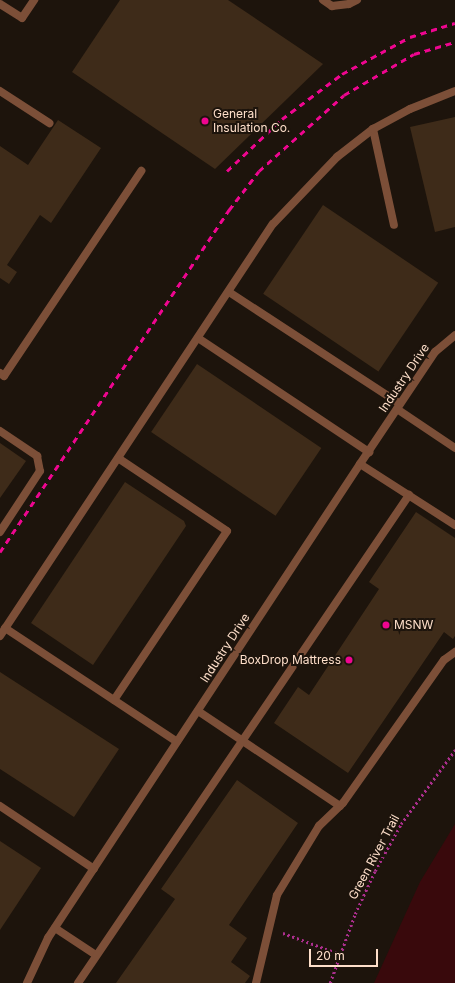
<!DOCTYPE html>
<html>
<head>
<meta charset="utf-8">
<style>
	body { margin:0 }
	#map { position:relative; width:455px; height:983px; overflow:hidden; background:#1d140c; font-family:Inter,sans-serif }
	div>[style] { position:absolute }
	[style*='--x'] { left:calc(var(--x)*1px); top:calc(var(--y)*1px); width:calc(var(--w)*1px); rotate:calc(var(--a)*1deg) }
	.water>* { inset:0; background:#39090c }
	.building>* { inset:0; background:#3e2b19; transform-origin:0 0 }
	.path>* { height:2.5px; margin-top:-1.25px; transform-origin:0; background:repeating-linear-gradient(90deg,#ac2f8e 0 2px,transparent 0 5px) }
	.service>* { height:8px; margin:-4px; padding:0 4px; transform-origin:4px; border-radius:4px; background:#7c4f38 }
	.minor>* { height:8px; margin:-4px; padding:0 4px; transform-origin:4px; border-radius:4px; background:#7c4f38 }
	.rail>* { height:3px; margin-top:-1.5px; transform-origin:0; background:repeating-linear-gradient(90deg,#ef0590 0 6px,transparent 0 11px) }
	.dots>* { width:11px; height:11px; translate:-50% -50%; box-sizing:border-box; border:2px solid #1d140c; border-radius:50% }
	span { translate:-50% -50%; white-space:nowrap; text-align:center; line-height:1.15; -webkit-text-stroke:4px #1d140c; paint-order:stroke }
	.poi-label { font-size:12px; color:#fedfca }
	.left { translate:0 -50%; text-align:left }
	.right { translate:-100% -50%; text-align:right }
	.street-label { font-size:12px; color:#fedfca }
	.scale { position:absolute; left:309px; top:949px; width:69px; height:18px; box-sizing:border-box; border:2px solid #fedfca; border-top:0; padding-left:5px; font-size:12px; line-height:14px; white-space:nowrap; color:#fedfca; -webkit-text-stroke:3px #1d140c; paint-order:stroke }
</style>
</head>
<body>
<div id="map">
	<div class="water">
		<i style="clip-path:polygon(455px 824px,455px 983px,374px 983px,420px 882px)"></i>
	</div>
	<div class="building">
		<i style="clip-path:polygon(120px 0,228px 0,323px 64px,215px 169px,72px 72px)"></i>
		<i style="clip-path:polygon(455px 117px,455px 227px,435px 232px,410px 127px)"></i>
		<i style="clip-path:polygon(58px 120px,101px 148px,51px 223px,40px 215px,7px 265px,17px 272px,9px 284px,0 278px,0 146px,28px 165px)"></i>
		<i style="left:323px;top:205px;width:139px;height:107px;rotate:34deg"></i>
		<i style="left:197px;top:364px;width:150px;height:82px;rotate:34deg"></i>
		<i style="clip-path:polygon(0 443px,26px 461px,0 498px)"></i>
		<i style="clip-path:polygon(125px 482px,184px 521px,186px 526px,93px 665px,31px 623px)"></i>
		<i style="clip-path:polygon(416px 512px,455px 538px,455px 636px,453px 639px,444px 632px,348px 773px,274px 723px,298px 687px,309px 695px,379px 589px,369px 582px)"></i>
		<i style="clip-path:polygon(0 672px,119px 749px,74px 817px,0 769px)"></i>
		<i style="clip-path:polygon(237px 780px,298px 823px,229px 925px,247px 938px,231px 962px,250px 976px,245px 983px,116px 983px,175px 899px,161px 889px)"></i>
		<i style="clip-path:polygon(0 841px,41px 868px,0 930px)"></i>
	</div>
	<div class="path">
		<i style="--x:283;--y:933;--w:61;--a:20.2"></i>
		<i style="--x:330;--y:983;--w:73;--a:-70.1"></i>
		<i style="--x:355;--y:914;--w:47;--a:-65.1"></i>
		<i style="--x:375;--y:871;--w:54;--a:-61"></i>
		<i style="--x:401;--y:824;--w:92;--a:-53.9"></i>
	</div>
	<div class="service">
		<i style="--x:323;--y:0;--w:11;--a:34"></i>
		<i style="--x:332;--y:6;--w:17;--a:-7"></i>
		<i style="--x:349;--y:4;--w:9;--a:-27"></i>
		<i style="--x:0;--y:4;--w:26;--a:32"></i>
		<i style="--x:22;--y:18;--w:22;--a:-56"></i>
		<i style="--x:0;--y:91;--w:59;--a:33.1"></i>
		<i style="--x:373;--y:129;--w:98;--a:77.7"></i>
		<i style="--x:229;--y:292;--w:204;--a:33.2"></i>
		<i style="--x:198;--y:338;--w:206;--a:33.7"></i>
		<i style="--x:0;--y:373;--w:5;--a:37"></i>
		<i style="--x:4;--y:376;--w:247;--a:-56.2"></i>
		<i style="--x:397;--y:409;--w:70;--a:33.9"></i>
		<i style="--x:0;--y:431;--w:45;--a:34"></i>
		<i style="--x:37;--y:456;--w:15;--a:79"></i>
		<i style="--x:40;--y:471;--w:73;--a:123.3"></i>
		<i style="--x:360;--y:464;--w:113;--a:32.7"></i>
		<i style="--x:5;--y:628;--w:206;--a:33.5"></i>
		<i style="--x:0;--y:636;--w:494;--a:-56.5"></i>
		<i style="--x:273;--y:224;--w:93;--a:-46.3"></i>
		<i style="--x:337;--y:157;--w:46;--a:-37.9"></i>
		<i style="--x:373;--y:129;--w:42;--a:-28.4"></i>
		<i style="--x:410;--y:109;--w:48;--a:-21.8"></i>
		<i style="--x:114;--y:700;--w:203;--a:-56.2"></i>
		<i style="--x:227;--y:531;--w:131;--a:-146.2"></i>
		<i style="--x:198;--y:711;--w:171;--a:33.8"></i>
		<i style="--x:0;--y:806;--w:113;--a:33.8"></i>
		<i style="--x:55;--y:928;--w:49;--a:33.4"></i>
		<i style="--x:78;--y:983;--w:590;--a:-55.85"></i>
		<i style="--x:256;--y:983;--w:90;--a:-76.6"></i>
		<i style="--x:277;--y:895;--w:81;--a:-58.7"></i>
		<i style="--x:319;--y:826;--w:33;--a:-44"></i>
		<i style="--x:343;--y:803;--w:175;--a:-54.8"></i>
		<i style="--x:444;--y:660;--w:14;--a:-36"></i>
	</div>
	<div class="minor">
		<i style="--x:27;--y:983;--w:50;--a:-65"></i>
		<i style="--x:48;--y:938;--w:567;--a:-56.65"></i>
		<i style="--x:360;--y:464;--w:135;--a:-56.2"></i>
		<i style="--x:435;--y:352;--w:26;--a:-40"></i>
	</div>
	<div class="rail">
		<i style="--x:227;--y:171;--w:76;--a:-43.4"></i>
		<i style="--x:282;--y:119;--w:75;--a:-36.9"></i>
		<i style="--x:342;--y:74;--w:77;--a:-28.6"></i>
		<i style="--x:410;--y:37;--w:47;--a:-17.3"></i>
		<i style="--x:0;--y:552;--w:412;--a:-56.2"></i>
		<i style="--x:229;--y:210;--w:49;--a:-52.4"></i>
		<i style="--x:259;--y:171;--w:114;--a:-41.8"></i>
		<i style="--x:344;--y:95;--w:81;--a:-30.4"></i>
		<i style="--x:414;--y:54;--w:43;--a:-16.3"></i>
	</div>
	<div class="dots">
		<i style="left:205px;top:121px;background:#ef0590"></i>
		<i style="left:386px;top:625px;background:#ef0590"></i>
		<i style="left:349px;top:660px;background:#ef0590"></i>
	</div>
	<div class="poi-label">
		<span class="left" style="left:213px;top:121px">General<br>Insulation Co.</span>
		<span class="left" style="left:394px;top:625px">MSNW</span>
		<span class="right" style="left:341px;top:660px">BoxDrop Mattress</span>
	</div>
	<div class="street-label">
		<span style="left:404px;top:378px;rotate:-56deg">Industry Drive</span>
		<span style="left:225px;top:648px;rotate:-57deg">Industry Drive</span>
		<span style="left:374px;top:857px;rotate:-62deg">Green River Trail</span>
	</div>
	<div class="scale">20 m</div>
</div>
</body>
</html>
